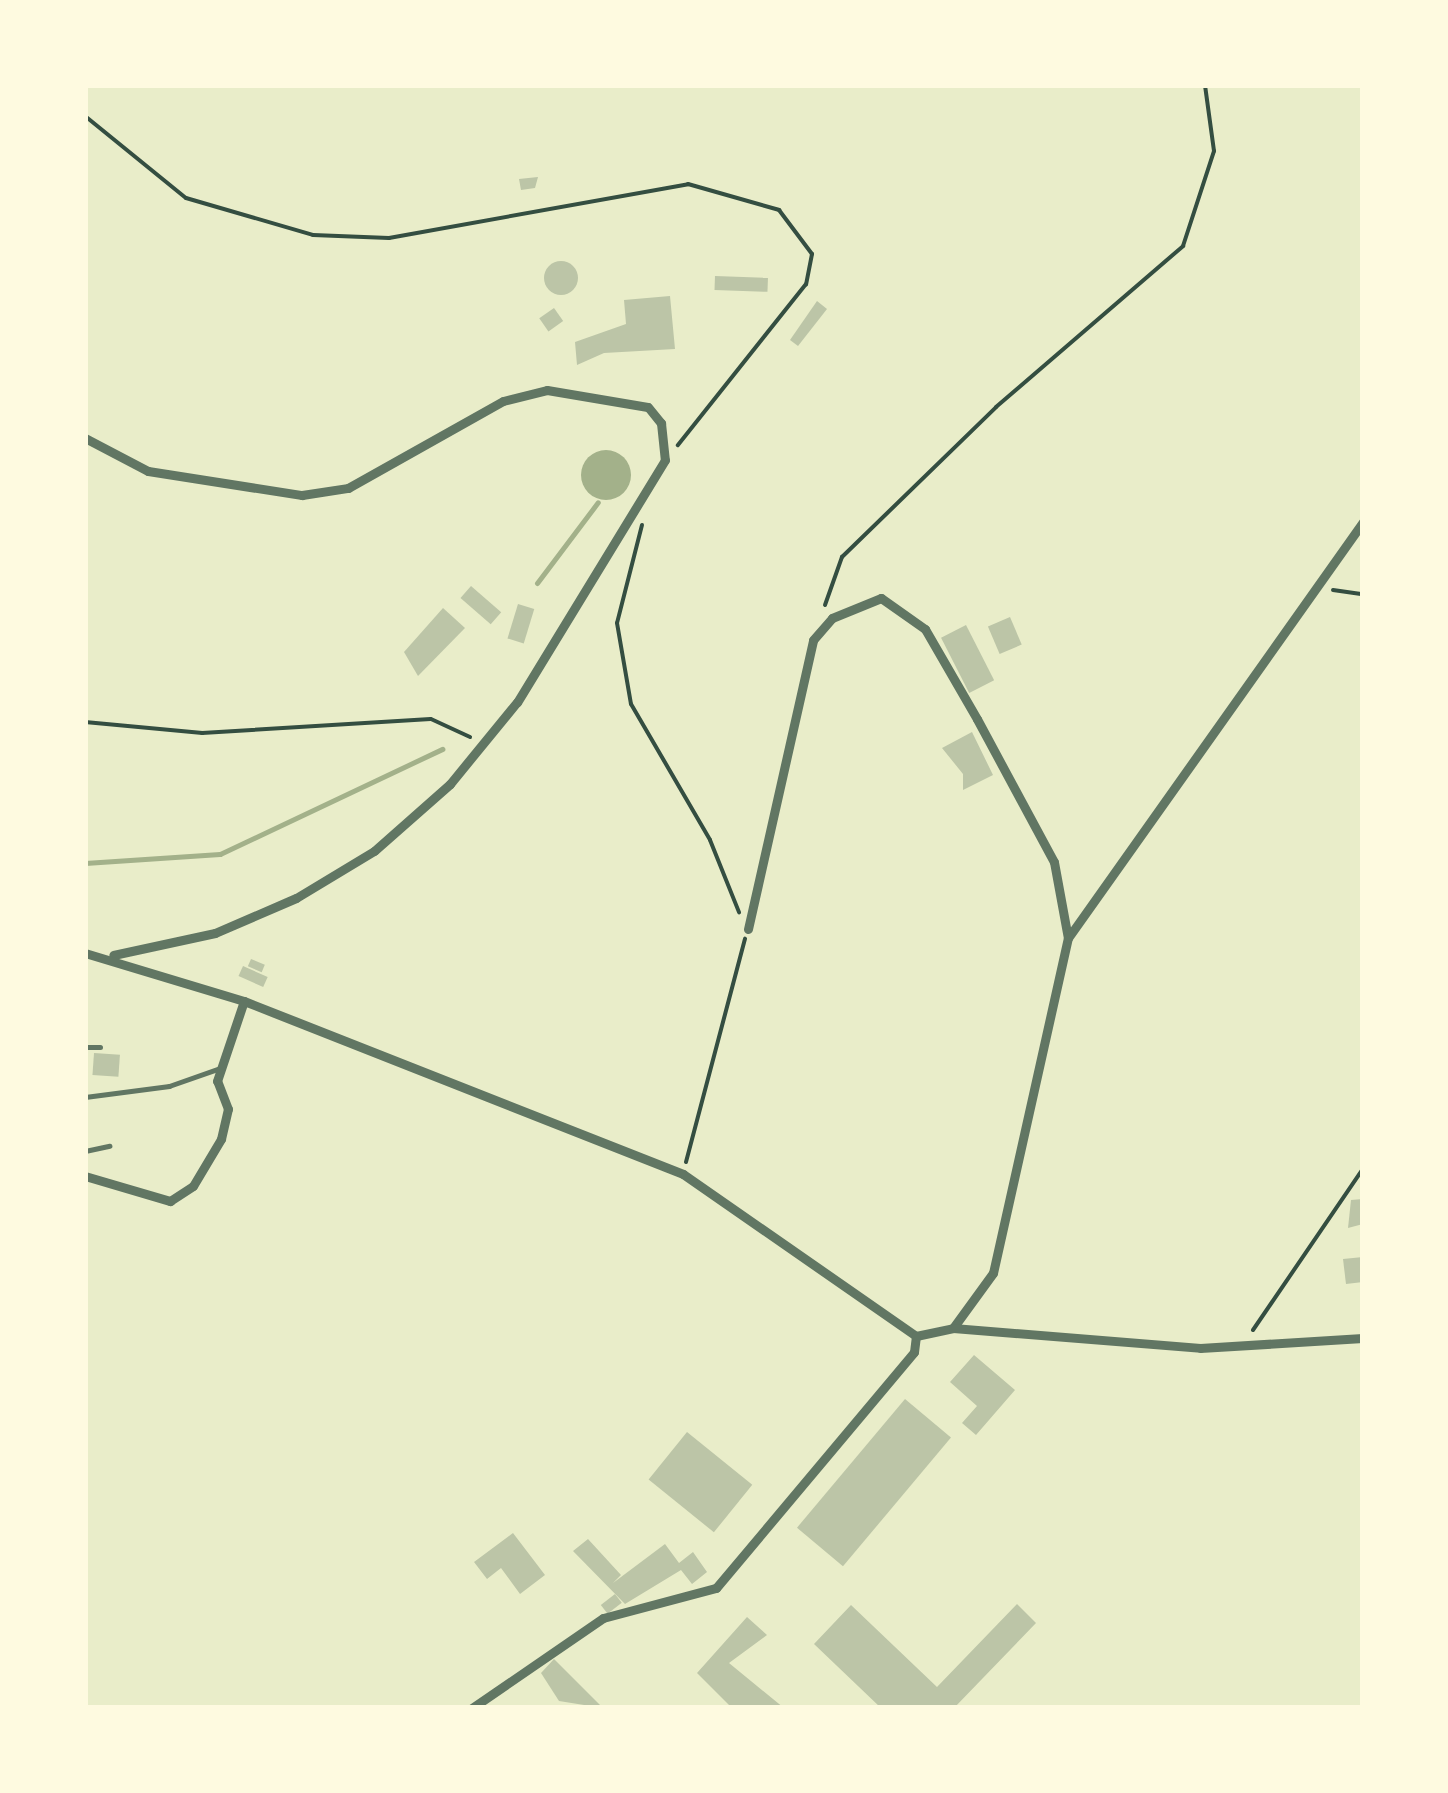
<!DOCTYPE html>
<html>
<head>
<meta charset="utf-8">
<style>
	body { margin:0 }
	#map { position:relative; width:1448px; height:1793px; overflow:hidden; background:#e9edc9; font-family:Rubik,sans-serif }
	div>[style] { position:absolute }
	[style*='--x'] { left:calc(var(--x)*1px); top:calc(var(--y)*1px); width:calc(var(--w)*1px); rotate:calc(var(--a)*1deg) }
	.water>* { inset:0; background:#a3b18a }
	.round { border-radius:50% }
	.stream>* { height:5px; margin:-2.5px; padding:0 2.5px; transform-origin:2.5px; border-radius:2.5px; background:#a3b18a }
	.building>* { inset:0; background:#bcc5a7; transform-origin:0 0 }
	.path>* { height:4px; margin:-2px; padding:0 2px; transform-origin:2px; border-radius:2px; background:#344e41 }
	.service>* { height:5px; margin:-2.5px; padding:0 2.5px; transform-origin:2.5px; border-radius:2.5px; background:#617663 }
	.minor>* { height:9px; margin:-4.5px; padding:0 4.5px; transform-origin:4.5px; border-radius:4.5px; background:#617663 }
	span { translate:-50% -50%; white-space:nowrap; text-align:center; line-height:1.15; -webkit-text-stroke:10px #fefae0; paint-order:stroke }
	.frame { position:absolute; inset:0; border:88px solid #fefae0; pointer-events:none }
</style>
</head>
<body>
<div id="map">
	<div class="water">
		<i class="round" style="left:581px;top:450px;width:50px;height:50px"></i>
	</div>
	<div class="stream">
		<i style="--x:537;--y:583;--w:101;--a:-53"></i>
		<i style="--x:85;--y:863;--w:135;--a:-3.8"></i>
		<i style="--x:220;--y:854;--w:246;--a:-25.3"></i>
	</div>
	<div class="building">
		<i style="clip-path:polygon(538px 177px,535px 188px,521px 190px,519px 179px)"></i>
		<i class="round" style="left:544px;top:261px;width:34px;height:34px"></i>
		<i style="left:715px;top:276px;width:53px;height:14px;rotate:2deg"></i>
		<i style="clip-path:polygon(670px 296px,675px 349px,604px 353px,577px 365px,575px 342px,626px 324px,624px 300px)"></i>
		<i style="clip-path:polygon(817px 301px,827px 309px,798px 346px,790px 340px)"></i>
		<i style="left:554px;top:308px;width:16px;height:18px;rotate:55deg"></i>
		<i style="left:471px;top:586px;width:40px;height:16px;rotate:41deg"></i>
		<i style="left:518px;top:604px;width:17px;height:36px;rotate:17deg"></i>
		<i style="clip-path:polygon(443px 608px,465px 628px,418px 676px,404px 652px)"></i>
		<i style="left:1010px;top:617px;width:30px;height:24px;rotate:67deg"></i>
		<i style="left:966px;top:625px;width:62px;height:28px;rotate:63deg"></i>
		<i style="clip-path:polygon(972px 732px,993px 775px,963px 790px,963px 774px,942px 748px)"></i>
		<i style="left:251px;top:959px;width:15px;height:8px;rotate:23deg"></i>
		<i style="left:243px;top:966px;width:27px;height:11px;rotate:24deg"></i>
		<i style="left:94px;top:1053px;width:26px;height:22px;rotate:4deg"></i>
		<i style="clip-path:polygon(1363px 1199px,1363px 1224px,1348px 1228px,1351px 1200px)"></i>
		<i style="clip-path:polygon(1363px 1257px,1363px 1282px,1346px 1284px,1343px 1259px)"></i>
		<i style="clip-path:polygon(974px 1355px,1015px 1390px,976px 1435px,962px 1423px,977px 1406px,950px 1382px)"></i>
		<i style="left:905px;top:1399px;width:60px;height:168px;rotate:40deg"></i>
		<i style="left:687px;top:1432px;width:84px;height:61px;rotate:39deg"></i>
		<i style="clip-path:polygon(513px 1533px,545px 1575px,520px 1594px,501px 1568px,487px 1579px,474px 1562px)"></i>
		<i style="clip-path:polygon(588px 1539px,621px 1575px,613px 1583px,665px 1544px,679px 1563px,693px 1552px,707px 1572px,692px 1584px,681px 1570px,625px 1604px,573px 1551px)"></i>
		<i style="left:615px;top:1594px;width:11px;height:18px;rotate:52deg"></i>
		<i style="clip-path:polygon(1017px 1604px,1036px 1623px,954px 1708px,881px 1708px,814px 1644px,851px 1605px,937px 1687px)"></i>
		<i style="clip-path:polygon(747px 1617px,767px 1635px,729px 1663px,784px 1708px,732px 1708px,697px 1673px)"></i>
		<i style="clip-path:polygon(554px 1659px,603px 1708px,559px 1701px,541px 1673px)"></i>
	</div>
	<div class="path">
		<i style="--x:85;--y:116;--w:130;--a:39.1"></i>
		<i style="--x:186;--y:198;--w:132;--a:16.2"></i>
		<i style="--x:313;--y:235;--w:76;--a:2.3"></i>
		<i style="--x:389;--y:238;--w:304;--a:-10.2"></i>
		<i style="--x:688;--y:184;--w:95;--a:15.9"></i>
		<i style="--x:779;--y:210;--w:55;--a:53.1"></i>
		<i style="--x:812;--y:254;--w:31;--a:101"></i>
		<i style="--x:806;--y:284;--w:206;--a:128.5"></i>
		<i style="--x:642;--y:525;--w:101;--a:104.3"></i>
		<i style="--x:617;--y:623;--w:82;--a:80.2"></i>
		<i style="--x:631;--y:704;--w:157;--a:59.8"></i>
		<i style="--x:710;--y:840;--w:78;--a:68.1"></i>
		<i style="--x:1333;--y:590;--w:30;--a:8"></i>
		<i style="--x:825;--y:605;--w:51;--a:-70.5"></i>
		<i style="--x:842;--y:557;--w:215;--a:-44.2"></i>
		<i style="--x:996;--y:407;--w:247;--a:-40.7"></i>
		<i style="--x:1183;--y:246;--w:100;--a:-71.9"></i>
		<i style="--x:1214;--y:151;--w:67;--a:-97.8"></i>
		<i style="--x:85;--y:722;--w:118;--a:5.4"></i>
		<i style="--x:202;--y:733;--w:229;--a:-3.5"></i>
		<i style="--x:431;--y:719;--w:43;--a:24.8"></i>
		<i style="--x:686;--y:1162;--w:231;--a:-75.2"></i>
		<i style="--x:1253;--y:1330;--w:195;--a:-55.7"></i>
	</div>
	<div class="service">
		<i style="--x:85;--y:1047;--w:15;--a:0"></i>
		<i style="--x:85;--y:1097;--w:85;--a:-7.5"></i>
		<i style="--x:169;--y:1086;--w:54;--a:-19.4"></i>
		<i style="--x:85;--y:1151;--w:25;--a:-12"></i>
	</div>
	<div class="minor">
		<i style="--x:85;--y:438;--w:71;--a:27.6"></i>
		<i style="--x:148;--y:471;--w:156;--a:8.9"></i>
		<i style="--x:302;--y:495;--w:47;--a:-8.7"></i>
		<i style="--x:348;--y:488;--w:178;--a:-29.3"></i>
		<i style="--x:503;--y:401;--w:45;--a:-14"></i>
		<i style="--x:547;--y:390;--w:102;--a:9.6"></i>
		<i style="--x:648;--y:407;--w:21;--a:51"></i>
		<i style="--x:661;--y:423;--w:37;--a:84"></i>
		<i style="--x:665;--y:460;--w:284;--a:121.4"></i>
		<i style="--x:517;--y:702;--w:106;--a:129.3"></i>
		<i style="--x:450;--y:784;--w:101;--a:138.6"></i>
		<i style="--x:374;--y:851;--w:91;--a:148.9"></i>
		<i style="--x:296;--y:898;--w:88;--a:156.6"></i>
		<i style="--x:215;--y:933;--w:104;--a:167.8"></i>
		<i style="--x:748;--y:929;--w:296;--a:-77.3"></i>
		<i style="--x:813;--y:640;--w:29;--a:-49"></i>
		<i style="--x:832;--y:618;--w:53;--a:-22.2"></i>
		<i style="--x:881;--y:598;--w:54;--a:35.2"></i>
		<i style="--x:925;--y:629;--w:104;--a:60"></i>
		<i style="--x:977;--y:719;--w:162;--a:61.7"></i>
		<i style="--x:1054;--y:862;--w:77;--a:79.6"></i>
		<i style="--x:85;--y:953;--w:166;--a:16.8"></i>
		<i style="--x:244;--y:1001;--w:472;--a:21.5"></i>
		<i style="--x:683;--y:1174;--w:284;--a:34.8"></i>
		<i style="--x:916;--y:1336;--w:38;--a:-12"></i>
		<i style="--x:953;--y:1328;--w:68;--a:-54"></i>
		<i style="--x:993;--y:1273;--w:343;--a:-77.4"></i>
		<i style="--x:1068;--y:938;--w:510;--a:-54.66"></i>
		<i style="--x:85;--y:1176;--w:89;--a:16.4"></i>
		<i style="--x:170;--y:1201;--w:27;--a:-33"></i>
		<i style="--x:193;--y:1186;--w:55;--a:-59.2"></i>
		<i style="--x:221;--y:1139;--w:31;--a:-77"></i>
		<i style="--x:228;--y:1109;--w:30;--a:-111"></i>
		<i style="--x:217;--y:1081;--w:84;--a:-71.4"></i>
		<i style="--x:953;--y:1328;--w:248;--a:4.6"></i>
		<i style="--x:1200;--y:1348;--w:163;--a:-3.5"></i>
		<i style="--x:472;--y:1708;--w:159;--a:-34.5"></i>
		<i style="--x:603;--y:1618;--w:117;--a:-14.9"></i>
		<i style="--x:716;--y:1588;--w:308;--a:-50"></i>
		<i style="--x:914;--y:1352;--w:16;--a:-83"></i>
	</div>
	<div class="frame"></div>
</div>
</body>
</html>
